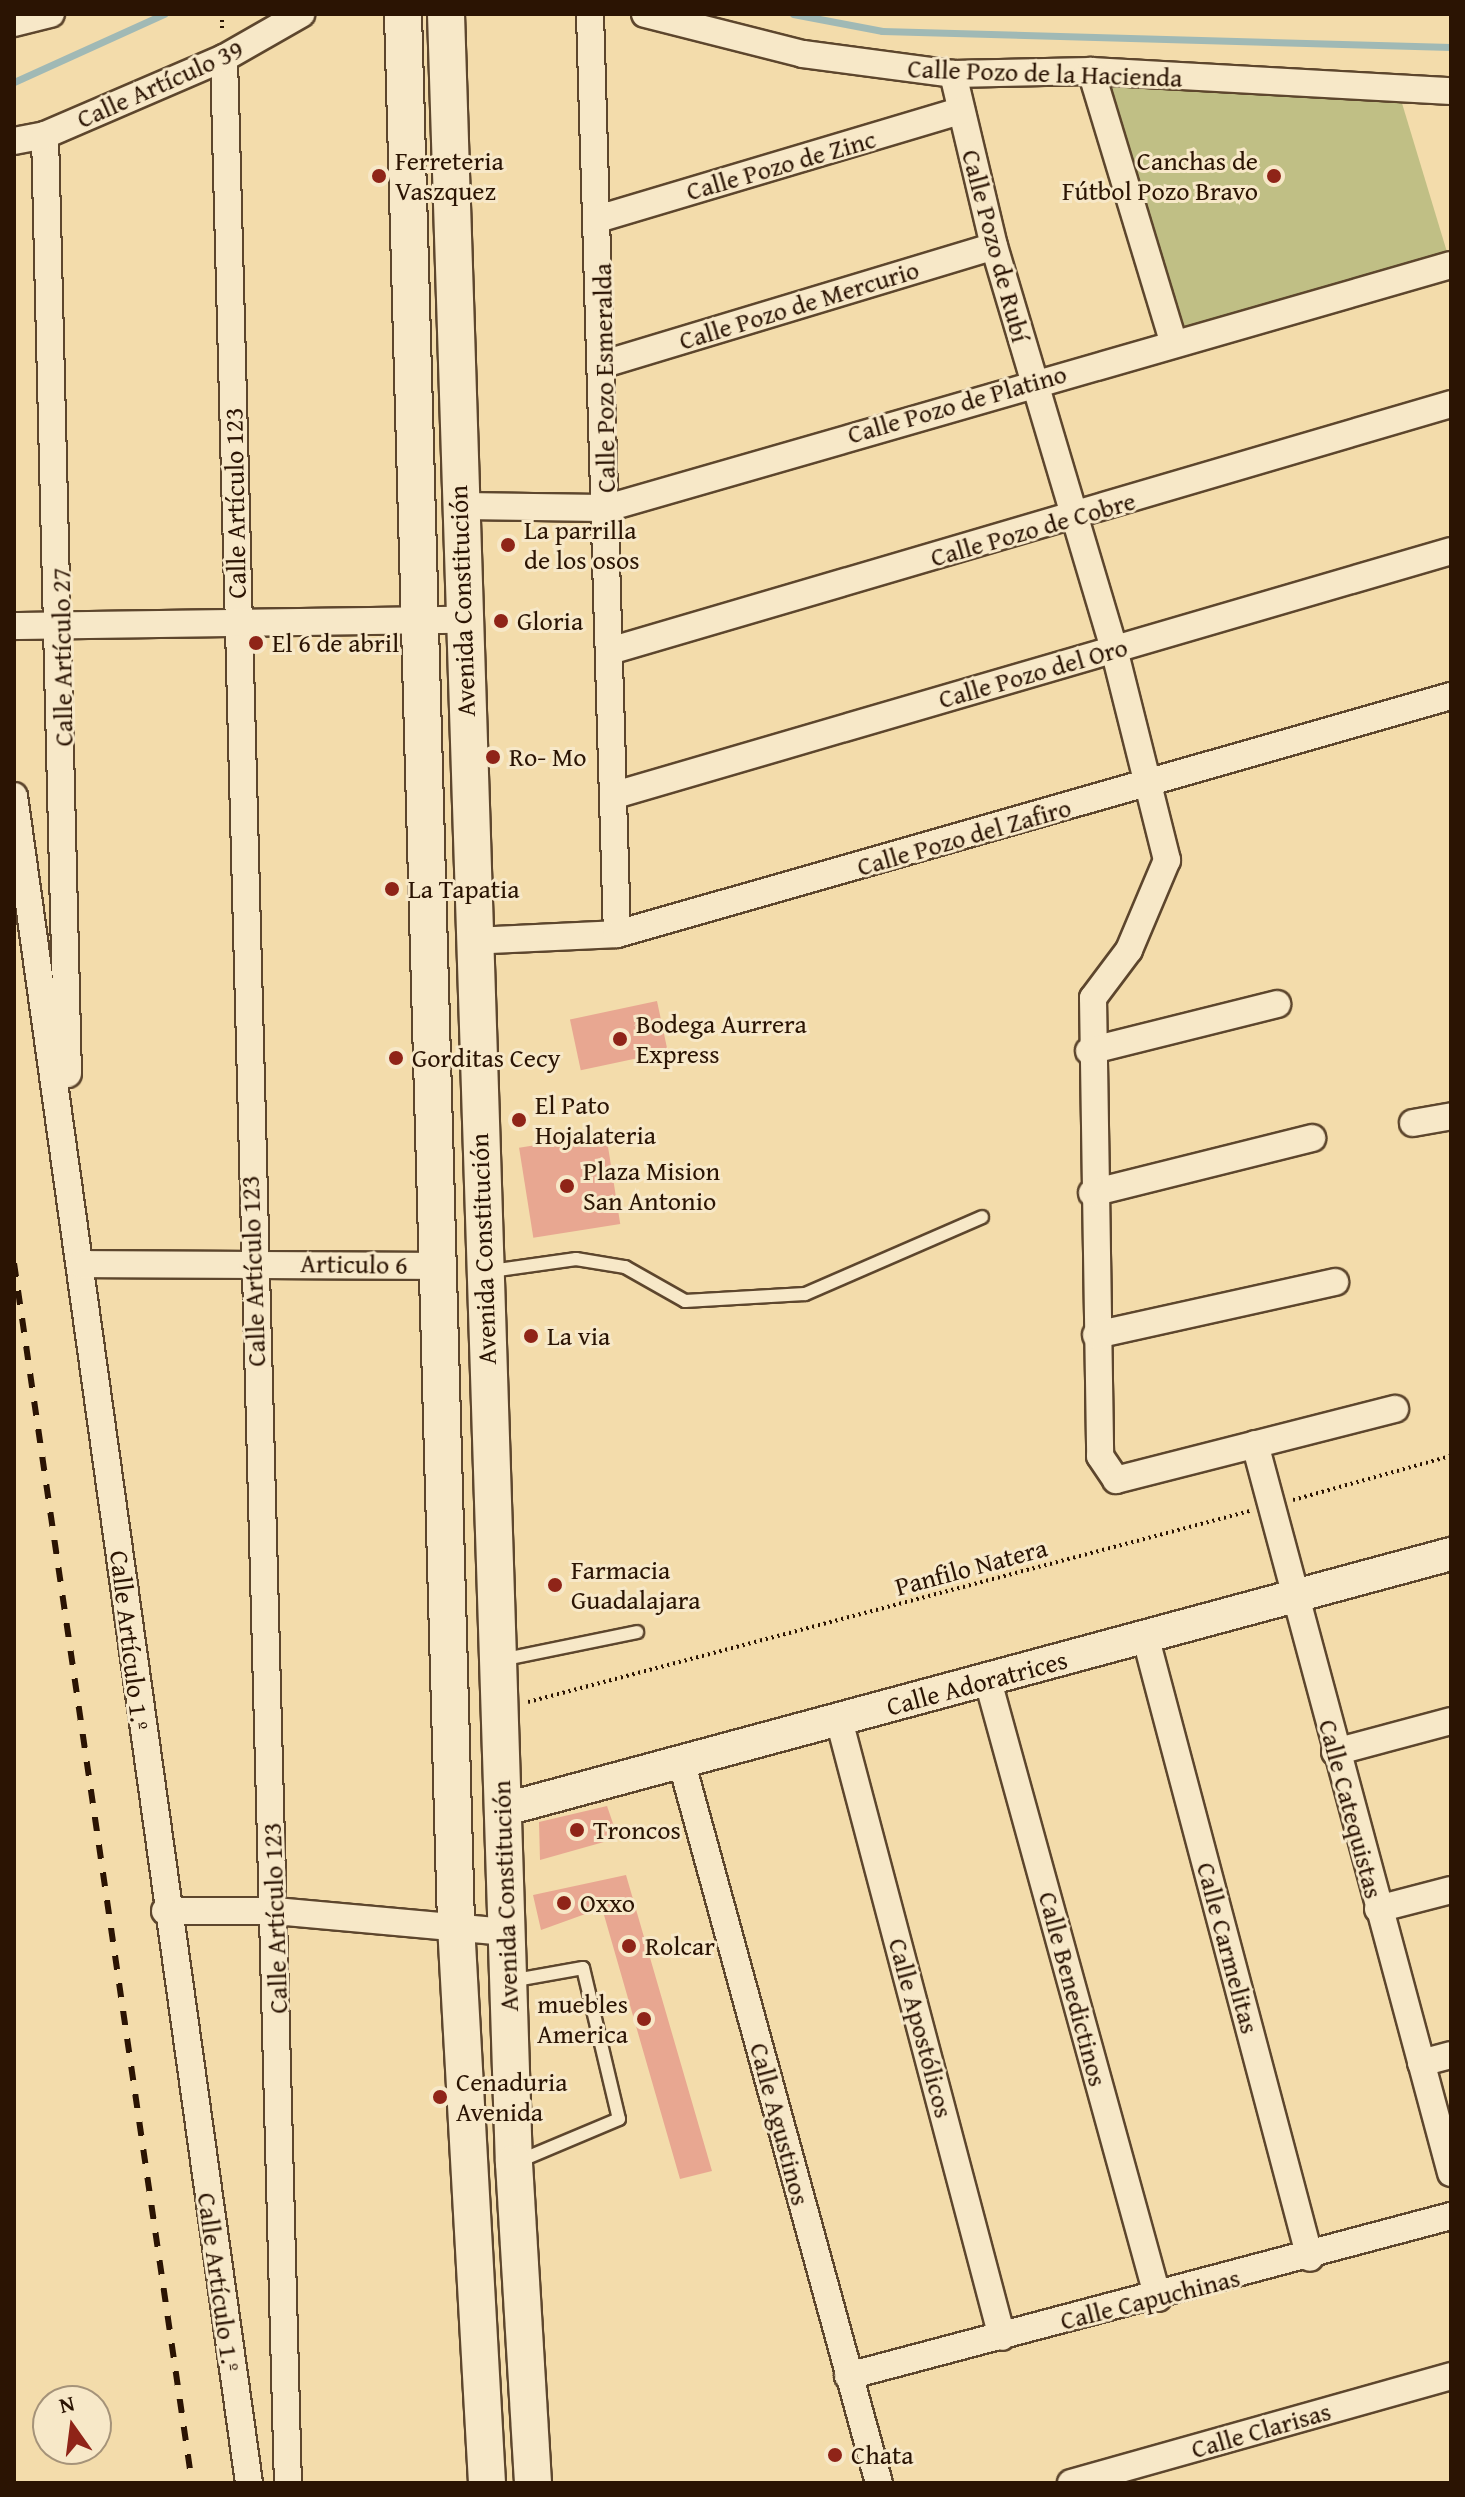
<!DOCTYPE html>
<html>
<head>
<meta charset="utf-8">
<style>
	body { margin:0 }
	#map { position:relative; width:1465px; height:2497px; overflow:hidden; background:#f3dcab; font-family:"Gentium Book Plus",serif }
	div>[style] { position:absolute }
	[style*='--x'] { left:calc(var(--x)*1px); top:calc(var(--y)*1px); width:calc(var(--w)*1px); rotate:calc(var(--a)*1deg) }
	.green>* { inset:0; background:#c0bf85 }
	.stream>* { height:7px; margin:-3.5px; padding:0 3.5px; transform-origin:3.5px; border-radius:3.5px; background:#a0b9b5 }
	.building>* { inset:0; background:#e8a791; transform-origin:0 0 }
	.path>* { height:4px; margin-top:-2px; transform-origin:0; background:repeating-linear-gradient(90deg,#2b1403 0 2px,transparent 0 6px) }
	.roads { filter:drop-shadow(2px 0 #5d462d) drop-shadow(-2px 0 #5d462d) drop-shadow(0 2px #5d462d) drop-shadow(0 -2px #5d462d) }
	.service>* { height:12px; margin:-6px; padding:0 6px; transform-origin:6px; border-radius:6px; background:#f7e8c8 }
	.minor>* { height:26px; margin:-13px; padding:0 13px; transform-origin:13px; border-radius:13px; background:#f7e8c8 }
	.tertiary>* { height:32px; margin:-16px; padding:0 16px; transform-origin:16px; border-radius:16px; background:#f7e8c8 }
	.secondary>* { height:36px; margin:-18px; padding:0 18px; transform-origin:18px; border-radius:18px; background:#f7e8c8 }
	.rail>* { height:6px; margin-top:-3px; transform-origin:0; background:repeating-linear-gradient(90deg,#2b1403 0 14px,transparent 0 28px) }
	.dots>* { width:22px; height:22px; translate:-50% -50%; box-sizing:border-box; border:4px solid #f7e8c8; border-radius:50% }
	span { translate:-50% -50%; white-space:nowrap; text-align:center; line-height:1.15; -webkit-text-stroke:6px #f7e8c8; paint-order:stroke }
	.street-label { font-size:26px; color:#2b1403 }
	.poi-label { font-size:26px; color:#2b1403 }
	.left { translate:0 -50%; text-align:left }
	.right { translate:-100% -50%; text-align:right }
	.frame { position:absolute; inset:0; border:16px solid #2b1403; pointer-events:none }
	.north { position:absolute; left:32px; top:2385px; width:80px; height:80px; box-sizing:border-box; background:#f7e8c8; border:2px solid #a59379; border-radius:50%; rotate:346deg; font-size:22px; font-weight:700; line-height:32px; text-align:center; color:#2b1403 }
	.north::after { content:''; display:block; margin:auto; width:28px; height:36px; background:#8f2418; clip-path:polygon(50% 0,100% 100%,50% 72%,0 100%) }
</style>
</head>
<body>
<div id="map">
	<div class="green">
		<i style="clip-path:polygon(1093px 73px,1398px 90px,1450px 262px,1174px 339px)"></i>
	</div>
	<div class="stream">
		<i style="--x:793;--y:14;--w:91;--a:10.8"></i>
		<i style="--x:882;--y:31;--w:569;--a:1.61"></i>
		<i style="--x:14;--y:82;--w:165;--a:-24.4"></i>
	</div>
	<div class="building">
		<i style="left:657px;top:1001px;width:52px;height:89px;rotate:78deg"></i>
		<i style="left:606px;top:1134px;width:91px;height:88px;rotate:81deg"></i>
		<i style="clip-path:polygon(607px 1806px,618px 1838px,540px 1860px,539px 1822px)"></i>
		<i style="clip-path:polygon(626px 1875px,712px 2171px,680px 2179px,602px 1908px,541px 1930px,533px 1895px)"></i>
	</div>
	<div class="path">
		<i style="--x:222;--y:14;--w:18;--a:90"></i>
		<i style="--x:1293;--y:1500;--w:164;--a:-15.6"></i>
		<i style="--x:528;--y:1702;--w:747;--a:-14.82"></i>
	</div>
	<div class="roads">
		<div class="service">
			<i style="--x:491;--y:1271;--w:86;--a:-8"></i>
			<i style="--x:576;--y:1259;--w:50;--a:9.3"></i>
			<i style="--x:625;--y:1267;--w:69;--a:29.5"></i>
			<i style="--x:685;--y:1301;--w:120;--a:-3.3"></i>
			<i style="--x:805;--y:1294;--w:193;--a:-23.5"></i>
			<i style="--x:501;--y:1660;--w:139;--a:-11.6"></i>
			<i style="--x:510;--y:1981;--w:74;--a:-10.1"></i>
			<i style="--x:583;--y:1968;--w:155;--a:76.6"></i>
			<i style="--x:619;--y:2119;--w:108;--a:157.2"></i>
		</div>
		<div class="minor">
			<i style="--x:590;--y:14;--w:920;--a:88.32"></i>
			<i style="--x:645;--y:14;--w:163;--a:14.2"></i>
			<i style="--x:803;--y:54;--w:151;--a:7.6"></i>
			<i style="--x:953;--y:74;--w:138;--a:-1.2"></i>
			<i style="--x:1091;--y:71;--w:361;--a:3.2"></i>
			<i style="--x:14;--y:23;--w:38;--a:-14"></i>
			<i style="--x:224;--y:58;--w:2426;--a:88.49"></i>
			<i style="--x:1091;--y:71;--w:282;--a:73.1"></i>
			<i style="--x:953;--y:74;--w:177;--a:76.6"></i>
			<i style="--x:994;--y:246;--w:420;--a:73.4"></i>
			<i style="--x:1114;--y:649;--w:218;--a:75.9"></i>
			<i style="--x:1167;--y:860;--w:98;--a:112.9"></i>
			<i style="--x:1129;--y:950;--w:60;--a:126.9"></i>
			<i style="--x:1093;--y:998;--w:458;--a:89.1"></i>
			<i style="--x:1100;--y:1456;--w:29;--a:56"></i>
			<i style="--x:1116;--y:1480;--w:288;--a:-14.3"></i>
			<i style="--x:45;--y:135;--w:939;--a:88.6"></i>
			<i style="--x:14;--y:141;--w:32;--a:-11"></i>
			<i style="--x:45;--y:135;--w:195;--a:-23.3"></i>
			<i style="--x:224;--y:58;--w:89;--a:-29.7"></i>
			<i style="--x:601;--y:218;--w:376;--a:-16.6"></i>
			<i style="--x:604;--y:364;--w:407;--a:-16.8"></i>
			<i style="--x:460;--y:506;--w:147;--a:0.8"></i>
			<i style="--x:607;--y:508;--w:878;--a:-16.06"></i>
			<i style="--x:14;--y:626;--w:449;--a:-0.8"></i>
			<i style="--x:613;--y:650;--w:873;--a:-16.36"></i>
			<i style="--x:615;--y:795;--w:871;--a:-16.27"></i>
			<i style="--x:14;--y:796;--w:1703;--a:82.07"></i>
			<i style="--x:471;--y:941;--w:146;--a:-2.7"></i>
			<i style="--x:617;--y:934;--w:867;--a:-15.93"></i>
			<i style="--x:1089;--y:1051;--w:194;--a:-14"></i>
			<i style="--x:1413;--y:1123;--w:39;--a:-10"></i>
			<i style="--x:1092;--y:1193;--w:227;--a:-14"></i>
			<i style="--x:81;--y:1264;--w:355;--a:0.3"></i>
			<i style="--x:1096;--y:1335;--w:245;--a:-12.5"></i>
			<i style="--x:1255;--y:1444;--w:755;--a:74.95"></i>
			<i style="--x:1146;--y:1639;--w:640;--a:75.16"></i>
			<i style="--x:988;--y:1681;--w:640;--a:74.6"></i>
			<i style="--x:839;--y:1720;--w:638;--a:75.2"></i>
			<i style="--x:1335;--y:1752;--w:120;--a:-15"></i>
			<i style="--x:682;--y:1764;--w:745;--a:74.68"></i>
			<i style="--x:1378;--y:1909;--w:75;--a:-14.6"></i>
			<i style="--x:165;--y:1911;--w:110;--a:0"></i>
			<i style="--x:275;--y:1911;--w:232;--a:5.2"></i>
			<i style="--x:1421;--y:2063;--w:31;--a:-15"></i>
			<i style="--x:848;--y:2376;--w:624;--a:-14.86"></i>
			<i style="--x:1071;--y:2483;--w:395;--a:-15.7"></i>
		</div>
		<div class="tertiary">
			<i style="--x:502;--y:1810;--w:983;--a:-15.1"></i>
		</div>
		<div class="secondary">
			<i style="--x:403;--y:14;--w:1912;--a:88.41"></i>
			<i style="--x:456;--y:1925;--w:559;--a:86.82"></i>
			<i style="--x:446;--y:14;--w:2150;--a:88.19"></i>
			<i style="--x:514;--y:2163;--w:321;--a:86.6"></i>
		</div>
	</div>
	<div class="rail">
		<i style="--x:14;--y:1263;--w:1233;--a:81.7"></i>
	</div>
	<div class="dots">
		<i style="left:379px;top:176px;background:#8f2418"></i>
		<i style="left:1274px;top:176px;background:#8f2418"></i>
		<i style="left:508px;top:545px;background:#8f2418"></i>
		<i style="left:501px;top:621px;background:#8f2418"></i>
		<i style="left:256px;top:643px;background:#8f2418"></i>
		<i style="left:493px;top:757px;background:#8f2418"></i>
		<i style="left:392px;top:889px;background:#8f2418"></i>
		<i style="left:620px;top:1039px;background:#8f2418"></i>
		<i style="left:396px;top:1058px;background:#8f2418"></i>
		<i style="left:519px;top:1120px;background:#8f2418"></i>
		<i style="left:567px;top:1186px;background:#8f2418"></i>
		<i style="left:531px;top:1336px;background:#8f2418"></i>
		<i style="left:555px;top:1585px;background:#8f2418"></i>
		<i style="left:577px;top:1830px;background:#8f2418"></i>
		<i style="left:564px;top:1903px;background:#8f2418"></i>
		<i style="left:629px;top:1946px;background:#8f2418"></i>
		<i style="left:644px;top:2019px;background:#8f2418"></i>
		<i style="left:440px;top:2097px;background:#8f2418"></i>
		<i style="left:835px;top:2455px;background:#8f2418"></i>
	</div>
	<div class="street-label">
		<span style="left:1045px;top:73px;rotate:2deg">Calle Pozo de la Hacienda</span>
		<span style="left:160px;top:84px;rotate:-24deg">Calle Artículo 39</span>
		<span style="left:781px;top:165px;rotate:-16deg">Calle Pozo de Zinc</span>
		<span style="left:996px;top:246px;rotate:75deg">Calle Pozo de Rubí</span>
		<span style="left:799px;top:305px;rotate:-17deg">Calle Pozo de Mercurio</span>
		<span style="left:604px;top:378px;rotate:-91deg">Calle Pozo Esmeralda</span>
		<span style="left:957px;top:404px;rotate:-16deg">Calle Pozo de Platino</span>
		<span style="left:235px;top:503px;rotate:-91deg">Calle Artículo 123</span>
		<span style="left:1033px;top:529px;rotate:-16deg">Calle Pozo de Cobre</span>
		<span style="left:462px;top:601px;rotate:-92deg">Avenida Constitución</span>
		<span style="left:62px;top:657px;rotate:-91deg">Calle Artículo 27</span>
		<span style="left:1033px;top:673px;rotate:-16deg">Calle Pozo del Oro</span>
		<span style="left:964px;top:837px;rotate:-16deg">Calle Pozo del Zafiro</span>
		<span style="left:483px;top:1249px;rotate:-92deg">Avenida Constitución</span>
		<span style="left:354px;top:1264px;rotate:1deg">Articulo 6</span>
		<span style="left:253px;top:1271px;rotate:-92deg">Calle Artículo 123</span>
		<span style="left:971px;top:1567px;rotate:-15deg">Panfilo Natera</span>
		<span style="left:130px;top:1640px;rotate:83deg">Calle Artículo 1.º</span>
		<span style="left:977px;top:1683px;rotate:-15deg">Calle Adoratrices</span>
		<span style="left:1351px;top:1809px;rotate:75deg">Calle Catequistas</span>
		<span style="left:505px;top:1896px;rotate:-92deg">Avenida Constitución</span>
		<span style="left:275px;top:1918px;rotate:-92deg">Calle Artículo 123</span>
		<span style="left:1228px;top:1948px;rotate:75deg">Calle Carmelitas</span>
		<span style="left:1073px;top:1989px;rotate:75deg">Calle Benedictinos</span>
		<span style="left:921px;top:2028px;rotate:75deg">Calle Apostólicos</span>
		<span style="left:780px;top:2124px;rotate:75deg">Calle Agustinos</span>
		<span style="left:219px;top:2282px;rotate:82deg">Calle Artículo 1.º</span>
		<span style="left:1150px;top:2299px;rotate:-14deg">Calle Capuchinas</span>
		<span style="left:1261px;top:2430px;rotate:-16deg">Calle Clarisas</span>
	</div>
	<div class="poi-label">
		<span class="left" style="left:395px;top:176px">Ferreteria<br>Vaszquez</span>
		<span class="right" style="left:1258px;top:176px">Canchas de<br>Fútbol Pozo Bravo</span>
		<span class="left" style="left:524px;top:545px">La parrilla<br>de los osos</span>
		<span class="left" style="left:517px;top:621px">Gloria</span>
		<span class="left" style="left:272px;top:643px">El 6 de abril</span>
		<span class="left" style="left:509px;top:757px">Ro- Mo</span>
		<span class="left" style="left:408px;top:889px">La Tapatia</span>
		<span class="left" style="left:636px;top:1039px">Bodega Aurrera<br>Express</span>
		<span class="left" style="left:412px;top:1058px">Gorditas Cecy</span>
		<span class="left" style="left:535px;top:1120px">El Pato<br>Hojalateria</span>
		<span class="left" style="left:583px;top:1186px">Plaza Mision<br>San Antonio</span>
		<span class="left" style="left:547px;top:1336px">La via</span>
		<span class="left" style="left:571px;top:1585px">Farmacia<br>Guadalajara</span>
		<span class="left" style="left:593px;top:1830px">Troncos</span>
		<span class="left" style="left:580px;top:1903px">Oxxo</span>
		<span class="left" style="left:645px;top:1946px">Rolcar</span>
		<span class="right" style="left:628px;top:2019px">muebles<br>America</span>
		<span class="left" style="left:456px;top:2097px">Cenaduria<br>Avenida</span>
		<span class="left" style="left:851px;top:2455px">Chata</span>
	</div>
	<div class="frame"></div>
	<div class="north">N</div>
</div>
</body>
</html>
